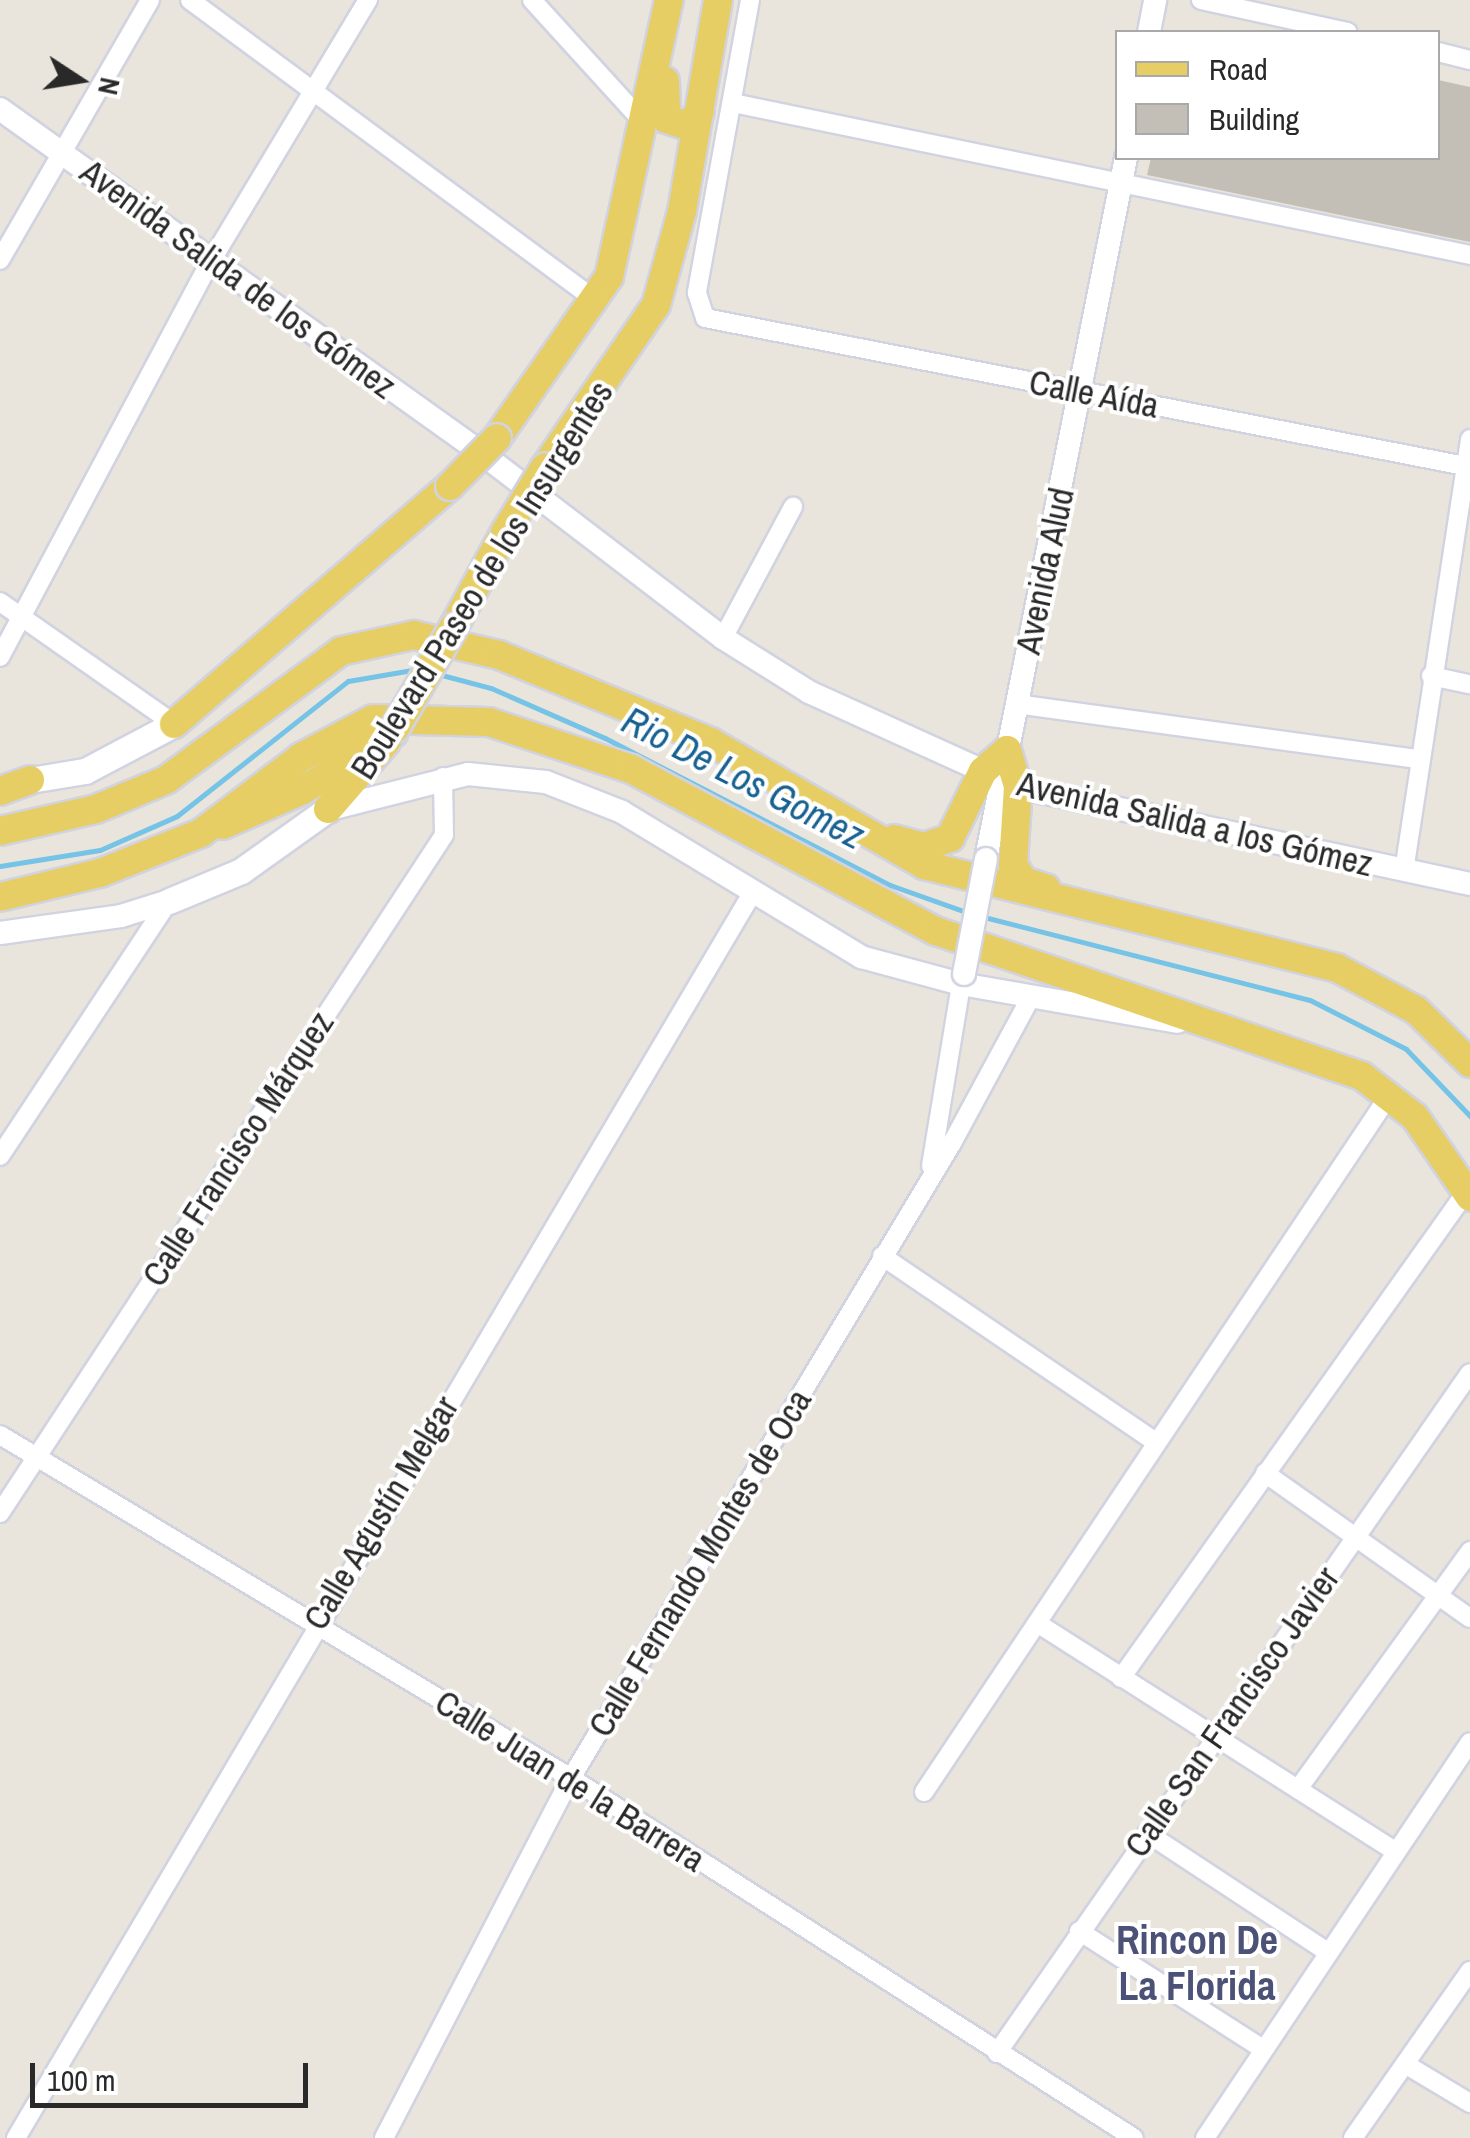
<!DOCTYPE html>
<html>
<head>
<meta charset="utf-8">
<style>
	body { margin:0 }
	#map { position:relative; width:1470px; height:2138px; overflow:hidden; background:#eae5dc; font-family:"Archivo Narrow",sans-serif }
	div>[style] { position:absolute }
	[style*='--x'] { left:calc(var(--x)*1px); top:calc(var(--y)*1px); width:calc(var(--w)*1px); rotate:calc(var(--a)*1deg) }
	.stream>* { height:5px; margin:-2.5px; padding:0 2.5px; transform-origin:2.5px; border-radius:2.5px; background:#75c3e6 }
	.building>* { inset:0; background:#c3bfb7 }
	.roads { filter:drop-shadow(2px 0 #d1d3e1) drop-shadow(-2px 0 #d1d3e1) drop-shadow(0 2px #d1d3e1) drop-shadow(0 -2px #d1d3e1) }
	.minor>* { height:18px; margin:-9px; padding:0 9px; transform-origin:9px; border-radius:9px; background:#fff }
	.tertiary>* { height:22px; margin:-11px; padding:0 11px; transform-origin:11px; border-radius:11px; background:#fff }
	.secondary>* { height:25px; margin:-12.5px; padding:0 12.5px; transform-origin:12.5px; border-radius:12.5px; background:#fff }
	.primary>* { height:28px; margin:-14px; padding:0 14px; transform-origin:14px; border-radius:14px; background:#e7ce64 }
	.bridges { filter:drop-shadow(2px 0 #d1d3e1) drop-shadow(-2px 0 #d1d3e1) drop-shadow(0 2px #d1d3e1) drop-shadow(0 -2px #d1d3e1) }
	.tertiary-bridge>* { height:22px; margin:-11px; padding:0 11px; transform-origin:11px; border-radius:11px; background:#fff }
	.primary-bridge>* { height:28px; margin:-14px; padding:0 14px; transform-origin:14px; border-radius:14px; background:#e7ce64 }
	span { translate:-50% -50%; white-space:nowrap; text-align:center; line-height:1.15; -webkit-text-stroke:8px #fff; paint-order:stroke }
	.street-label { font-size:35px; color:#292929 }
	.water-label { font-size:38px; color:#166191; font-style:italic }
	.quarter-label { font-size:40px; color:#4c5277; font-weight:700 }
	.legend { position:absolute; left:1115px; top:30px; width:325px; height:130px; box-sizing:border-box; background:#fff; border:2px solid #a9a9a9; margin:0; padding:12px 18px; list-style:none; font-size:30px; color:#292929 }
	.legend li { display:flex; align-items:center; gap:20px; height:50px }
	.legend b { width:50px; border:2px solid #a9a9a9 }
	.north { position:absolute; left:30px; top:30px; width:100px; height:100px; -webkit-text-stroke:8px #fff; paint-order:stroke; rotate:102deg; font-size:28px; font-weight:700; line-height:40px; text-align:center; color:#292929 }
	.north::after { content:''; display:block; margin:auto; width:35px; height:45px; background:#292929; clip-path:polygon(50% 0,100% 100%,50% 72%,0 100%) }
	.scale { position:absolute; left:30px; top:2063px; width:278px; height:45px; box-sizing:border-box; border:5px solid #292929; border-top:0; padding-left:12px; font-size:30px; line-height:35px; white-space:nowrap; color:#292929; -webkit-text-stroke:8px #fff; paint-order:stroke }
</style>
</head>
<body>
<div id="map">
	<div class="stream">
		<i style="--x:438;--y:674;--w:55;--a:14.8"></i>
		<i style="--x:491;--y:688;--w:124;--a:23.7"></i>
		<i style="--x:605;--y:738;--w:321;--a:27.3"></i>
		<i style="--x:890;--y:885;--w:84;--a:19.5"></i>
		<i style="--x:0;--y:866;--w:101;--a:-9.1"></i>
		<i style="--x:100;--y:850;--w:84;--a:-23.8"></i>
		<i style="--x:177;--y:816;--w:218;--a:-38.3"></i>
		<i style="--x:348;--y:681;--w:71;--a:-9.7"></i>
		<i style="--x:984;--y:917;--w:336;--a:14.3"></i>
		<i style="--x:1310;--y:1000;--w:108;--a:27"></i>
		<i style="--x:1406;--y:1049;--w:93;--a:46.3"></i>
	</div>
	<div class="building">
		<i style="clip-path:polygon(1438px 80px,1470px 87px,1470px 242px,1147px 175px,1151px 158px,1438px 158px)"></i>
	</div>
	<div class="roads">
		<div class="minor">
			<i style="--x:190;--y:0;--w:506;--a:36.49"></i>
			<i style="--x:532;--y:0;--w:166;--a:47.7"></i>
			<i style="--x:750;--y:0;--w:298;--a:100.3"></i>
			<i style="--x:697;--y:293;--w:26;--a:72"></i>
			<i style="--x:705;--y:318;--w:779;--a:11.02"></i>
			<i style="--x:1201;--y:0;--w:150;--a:12.3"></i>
			<i style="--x:1438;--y:52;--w:33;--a:14"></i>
			<i style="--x:733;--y:103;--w:753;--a:11.65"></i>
			<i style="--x:0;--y:260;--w:300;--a:-60"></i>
			<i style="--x:0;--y:602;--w:213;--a:35"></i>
			<i style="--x:723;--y:638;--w:149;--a:-61.9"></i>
			<i style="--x:0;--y:657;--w:449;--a:-62"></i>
			<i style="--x:211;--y:261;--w:305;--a:-59"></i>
			<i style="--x:1431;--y:676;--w:40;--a:12"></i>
			<i style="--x:1016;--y:704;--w:406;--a:7.8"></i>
			<i style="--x:1404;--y:871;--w:437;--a:-81.3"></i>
			<i style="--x:0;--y:1156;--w:306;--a:-56.5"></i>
			<i style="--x:931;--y:1166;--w:184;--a:-80.6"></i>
			<i style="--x:882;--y:1256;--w:329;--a:34.2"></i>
			<i style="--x:0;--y:1435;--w:666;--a:30.99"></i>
			<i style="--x:571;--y:1778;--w:668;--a:32.6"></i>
			<i style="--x:1265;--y:1473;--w:251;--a:35.3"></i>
			<i style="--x:0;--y:1513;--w:810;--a:-56.78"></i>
			<i style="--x:444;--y:835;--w:58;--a:-91"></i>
			<i style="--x:1037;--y:1623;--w:424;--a:32.5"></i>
			<i style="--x:1121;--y:1678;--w:596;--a:-54.63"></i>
			<i style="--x:1298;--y:1789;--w:294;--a:-54.1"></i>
			<i style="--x:924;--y:1792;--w:839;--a:-56.27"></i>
			<i style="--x:1147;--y:1833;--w:214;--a:33.4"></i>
			<i style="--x:1079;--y:1931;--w:215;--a:32.7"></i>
			<i style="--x:997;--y:2053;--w:828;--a:-55.18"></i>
			<i style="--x:1405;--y:2064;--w:76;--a:31"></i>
			<i style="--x:16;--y:2138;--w:1448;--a:-59.4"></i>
			<i style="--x:384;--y:2138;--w:406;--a:-62.6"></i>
			<i style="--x:571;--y:1778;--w:741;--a:-59.04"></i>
			<i style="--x:952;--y:1143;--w:166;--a:-61.6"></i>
			<i style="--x:1205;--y:2138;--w:476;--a:-56.2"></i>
			<i style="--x:1353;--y:2138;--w:204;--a:-55"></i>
		</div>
		<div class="tertiary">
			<i style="--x:1149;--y:32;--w:33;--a:-79"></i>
			<i style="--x:0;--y:109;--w:585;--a:35.54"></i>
			<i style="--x:476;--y:449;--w:311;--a:37.4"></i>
			<i style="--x:723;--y:638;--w:102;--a:32.1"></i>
			<i style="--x:809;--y:692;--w:230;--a:24.4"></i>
			<i style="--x:1018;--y:787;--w:462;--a:12.1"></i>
			<i style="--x:330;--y:809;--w:142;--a:-14.2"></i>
			<i style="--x:468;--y:774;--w:78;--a:5.9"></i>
			<i style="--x:546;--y:782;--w:82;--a:21.5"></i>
			<i style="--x:622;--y:812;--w:280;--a:31.2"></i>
			<i style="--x:861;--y:957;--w:104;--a:15.1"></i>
			<i style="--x:961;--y:984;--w:220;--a:9.9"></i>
			<i style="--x:986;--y:859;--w:715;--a:-78.71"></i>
			<i style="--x:0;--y:933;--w:122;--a:-8"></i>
			<i style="--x:121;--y:916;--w:50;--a:-17.4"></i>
		</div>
		<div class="secondary">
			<i style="--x:30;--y:780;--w:56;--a:-9.3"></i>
			<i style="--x:85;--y:771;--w:101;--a:-27.8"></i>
			<i style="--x:169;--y:901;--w:78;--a:-22.6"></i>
			<i style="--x:241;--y:871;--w:107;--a:-35.5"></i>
		</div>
		<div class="primary">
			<i style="--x:665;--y:81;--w:38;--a:88"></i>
			<i style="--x:666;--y:119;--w:23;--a:18"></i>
			<i style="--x:688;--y:126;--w:19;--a:-51"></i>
			<i style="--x:497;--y:438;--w:196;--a:-55.2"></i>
			<i style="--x:609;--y:277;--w:283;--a:-77.8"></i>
			<i style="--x:545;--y:467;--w:196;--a:-55.6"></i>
			<i style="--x:656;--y:305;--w:98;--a:-74.5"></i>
			<i style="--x:682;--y:211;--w:214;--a:-80.3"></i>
			<i style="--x:453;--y:628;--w:109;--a:-61.6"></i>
			<i style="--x:174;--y:724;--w:364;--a:-40.8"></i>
			<i style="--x:0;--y:791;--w:32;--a:-20"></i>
			<i style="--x:328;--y:809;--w:89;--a:-49.1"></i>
			<i style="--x:223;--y:825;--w:87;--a:-23.6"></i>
			<i style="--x:303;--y:790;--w:107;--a:-32.3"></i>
			<i style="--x:0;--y:831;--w:98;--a:-12.9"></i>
			<i style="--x:96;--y:809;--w:76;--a:-22.5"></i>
			<i style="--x:166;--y:780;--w:217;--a:-36.4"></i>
			<i style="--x:341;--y:651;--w:75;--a:-12.4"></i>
			<i style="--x:414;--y:635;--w:87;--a:13.2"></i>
			<i style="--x:499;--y:655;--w:229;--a:22.3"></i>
			<i style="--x:711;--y:742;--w:246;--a:30"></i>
			<i style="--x:924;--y:865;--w:426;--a:14"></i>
			<i style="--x:1337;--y:968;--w:89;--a:28"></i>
			<i style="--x:1416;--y:1010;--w:76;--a:44.5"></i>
			<i style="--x:894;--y:839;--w:31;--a:15"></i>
			<i style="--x:924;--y:847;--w:28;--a:-19"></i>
			<i style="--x:950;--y:838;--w:75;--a:-63.8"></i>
			<i style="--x:983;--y:771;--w:32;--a:-41"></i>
			<i style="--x:1007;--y:750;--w:39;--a:73"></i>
			<i style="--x:1018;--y:787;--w:77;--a:93.7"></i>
			<i style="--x:1013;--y:864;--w:20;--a:60"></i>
			<i style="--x:1023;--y:881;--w:24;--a:17"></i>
			<i style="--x:0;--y:897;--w:103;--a:-13.5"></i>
			<i style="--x:100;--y:873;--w:109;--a:-21.6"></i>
			<i style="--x:201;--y:833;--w:126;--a:-37.2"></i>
			<i style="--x:301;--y:757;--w:81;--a:-27.8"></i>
			<i style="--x:373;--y:719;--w:116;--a:1.5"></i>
			<i style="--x:489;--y:722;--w:150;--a:18.3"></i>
			<i style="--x:631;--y:769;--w:345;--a:28"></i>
			<i style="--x:936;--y:931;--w:450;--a:18.8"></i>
			<i style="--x:1362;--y:1076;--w:67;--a:37.7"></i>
			<i style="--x:1415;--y:1117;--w:97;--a:55.5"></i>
		</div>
	</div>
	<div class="bridges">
		<div class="tertiary-bridge">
			<i style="--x:964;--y:974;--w:117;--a:-79.2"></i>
		</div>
		<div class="primary-bridge">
			<i style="--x:450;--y:486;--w:67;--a:-45.6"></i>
			<i style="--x:505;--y:532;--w:76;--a:-58.4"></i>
			<i style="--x:395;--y:728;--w:116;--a:-59.9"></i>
		</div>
	</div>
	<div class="street-label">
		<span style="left:238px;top:279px;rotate:36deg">Avenida Salida de los Gómez</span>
		<span style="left:1094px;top:394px;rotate:11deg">Calle Aída</span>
		<span style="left:1045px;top:571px;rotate:-78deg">Avenida Alud</span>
		<span style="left:482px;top:580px;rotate:-58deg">Boulevard Paseo de los Insurgentes</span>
		<span style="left:1195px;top:824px;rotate:13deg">Avenida Salida a los Gómez</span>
		<span style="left:238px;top:1149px;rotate:-57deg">Calle Francisco Márquez</span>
		<span style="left:381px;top:1513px;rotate:-59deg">Calle Agustín Melgar</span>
		<span style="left:700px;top:1563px;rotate:-59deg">Calle Fernando Montes de Oca</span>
		<span style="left:1232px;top:1712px;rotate:-55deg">Calle San Francisco Javier</span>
		<span style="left:570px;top:1781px;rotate:32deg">Calle Juan de la Barrera</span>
	</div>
	<div class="water-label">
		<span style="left:743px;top:778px;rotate:27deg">Rio De Los Gomez</span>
	</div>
	<div class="quarter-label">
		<span style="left:1197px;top:1963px">Rincon De<br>La Florida</span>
	</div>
	<ul class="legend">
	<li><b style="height:12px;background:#e7ce64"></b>Road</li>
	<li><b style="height:28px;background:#c3bfb7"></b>Building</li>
	</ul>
	<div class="north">N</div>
	<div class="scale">100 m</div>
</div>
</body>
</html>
